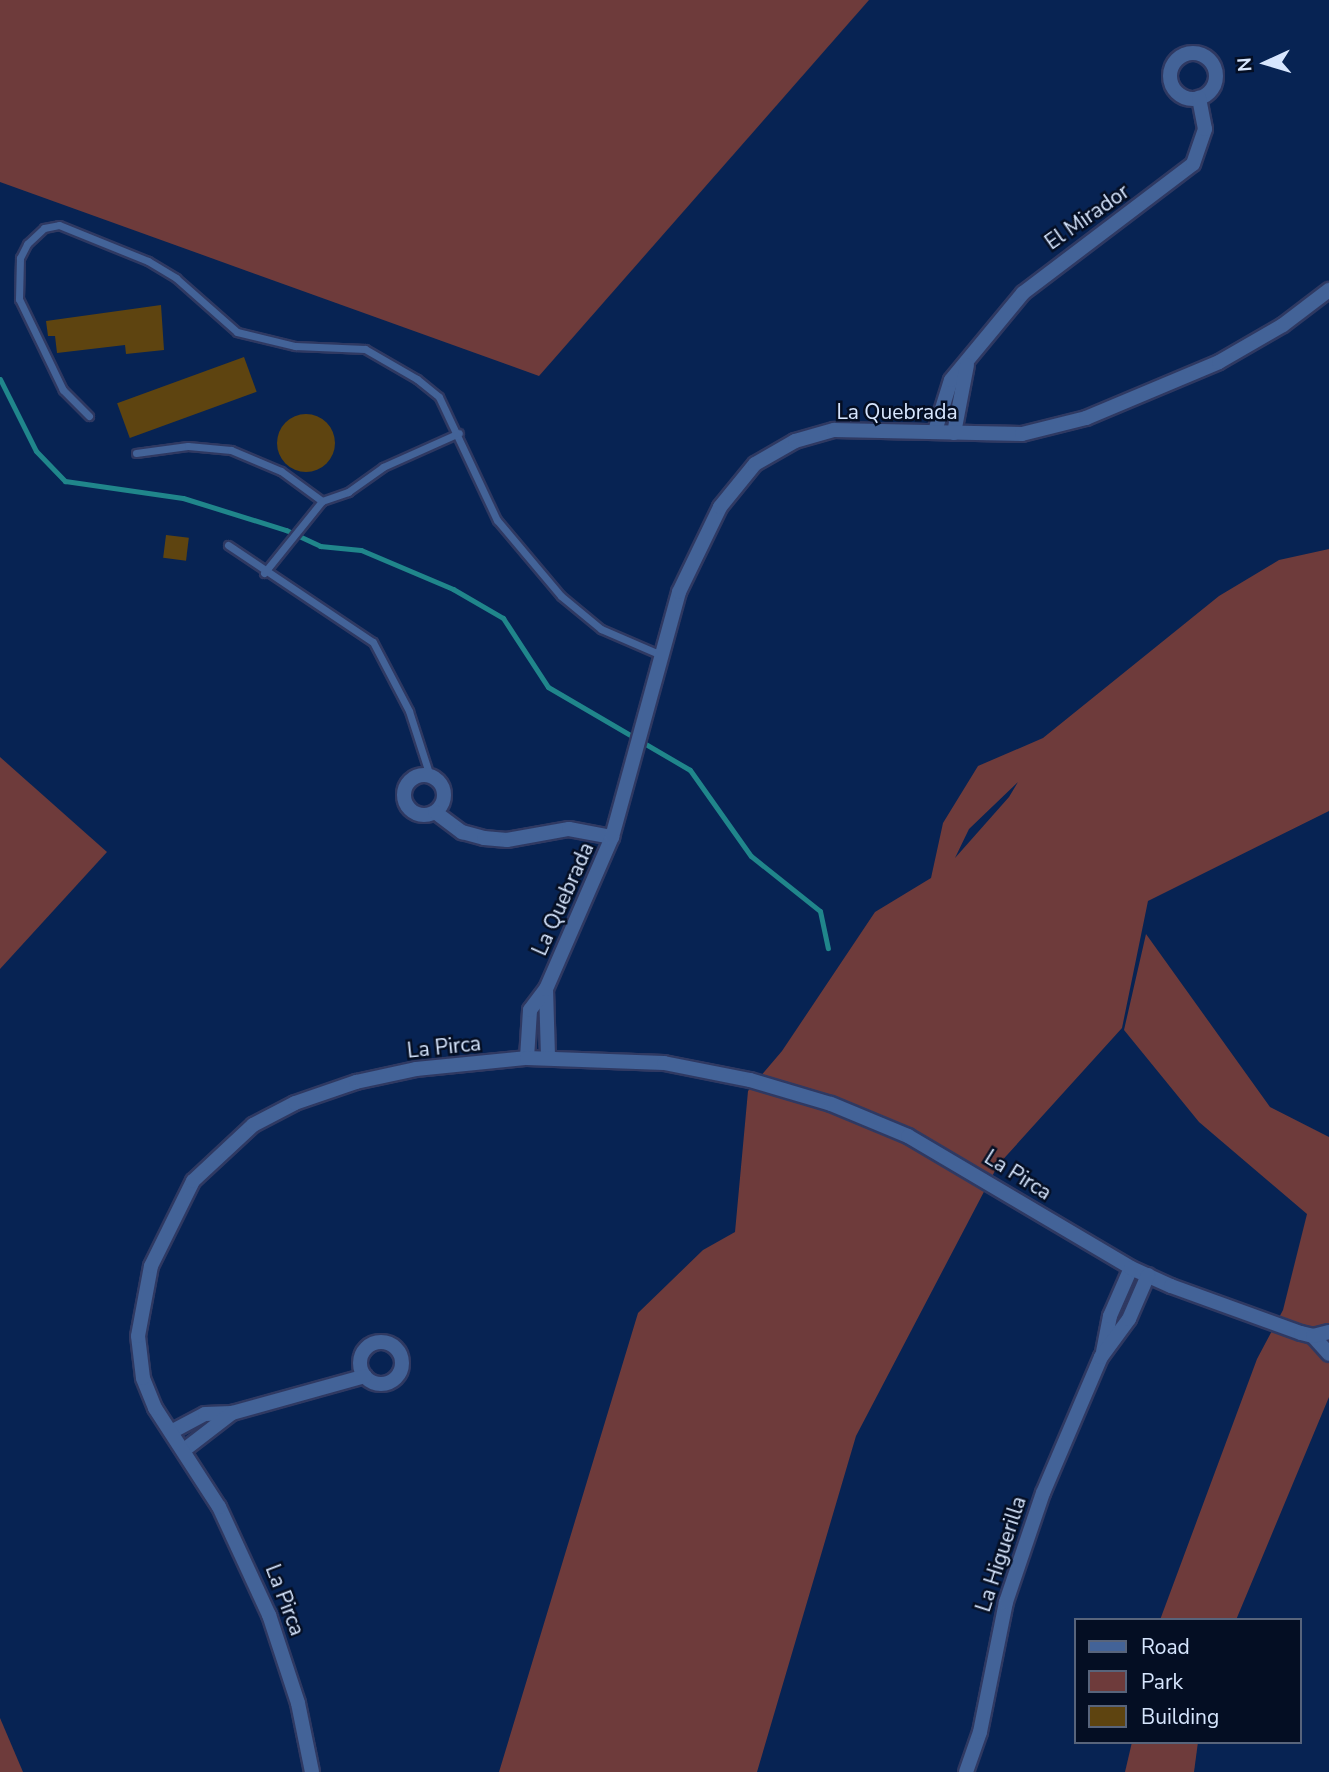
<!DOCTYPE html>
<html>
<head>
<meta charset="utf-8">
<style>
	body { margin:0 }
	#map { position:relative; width:1329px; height:1772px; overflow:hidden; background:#072353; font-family:"Nunito Sans",sans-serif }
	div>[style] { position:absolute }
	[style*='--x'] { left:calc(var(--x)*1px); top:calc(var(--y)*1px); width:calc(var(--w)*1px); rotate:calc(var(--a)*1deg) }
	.green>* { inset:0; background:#6e3b3b }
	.stream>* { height:5px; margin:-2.5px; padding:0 2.5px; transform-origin:2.5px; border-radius:2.5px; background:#20868b }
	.building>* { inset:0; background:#5e4410; transform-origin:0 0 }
	.round { border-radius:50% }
	.roads { filter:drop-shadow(2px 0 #2f3962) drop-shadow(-2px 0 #2f3962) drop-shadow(0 2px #2f3962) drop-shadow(0 -2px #2f3962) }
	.lane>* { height:7px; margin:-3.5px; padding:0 3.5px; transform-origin:3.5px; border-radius:3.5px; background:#436398 }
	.street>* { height:14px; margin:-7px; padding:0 7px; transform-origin:7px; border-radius:7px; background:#436398 }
	.street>.ring { margin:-7px; padding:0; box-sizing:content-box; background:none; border:14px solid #436398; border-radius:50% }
	span { translate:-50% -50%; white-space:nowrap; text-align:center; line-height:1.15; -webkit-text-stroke:5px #040e23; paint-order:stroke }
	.street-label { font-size:21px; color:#d7e6fe }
	.legend { position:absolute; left:1074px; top:1618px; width:228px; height:126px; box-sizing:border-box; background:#040e23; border:2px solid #58647b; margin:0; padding:9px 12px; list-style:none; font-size:21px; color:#d7e6fe }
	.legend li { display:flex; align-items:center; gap:14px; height:35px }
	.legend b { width:35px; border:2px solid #58647b }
	.north { position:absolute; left:1231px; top:28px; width:70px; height:70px; -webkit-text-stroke:5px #040e23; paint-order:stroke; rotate:266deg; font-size:19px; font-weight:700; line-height:28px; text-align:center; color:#d7e6fe }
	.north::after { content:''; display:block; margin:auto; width:24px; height:32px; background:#d7e6fe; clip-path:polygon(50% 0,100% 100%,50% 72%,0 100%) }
</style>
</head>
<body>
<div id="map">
	<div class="green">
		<i style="clip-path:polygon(0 0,869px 0,539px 376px,0 182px)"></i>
		<i style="clip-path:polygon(evenodd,1329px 549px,1329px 811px,1148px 901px,1122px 1028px,998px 1165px,856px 1436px,757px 1772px,499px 1772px,638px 1313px,703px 1250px,735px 1232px,748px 1091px,782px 1051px,875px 912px,931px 878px,943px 823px,978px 766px,1043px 738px,1219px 596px,1279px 560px,1329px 549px,1018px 782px,1009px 797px,955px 858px,969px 829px,1018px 782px)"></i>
		<i style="clip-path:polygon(0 757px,107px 852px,0 969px)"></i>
		<i style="clip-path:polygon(1146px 934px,1270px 1107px,1329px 1137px,1329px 1397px,1236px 1620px,1160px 1620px,1257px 1359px,1283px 1310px,1307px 1214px,1199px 1122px,1124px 1030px)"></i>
		<i style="clip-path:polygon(0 1718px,23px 1772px,0 1772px)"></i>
		<i style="clip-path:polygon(1132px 1742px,1198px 1742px,1194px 1772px,1125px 1772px)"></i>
	</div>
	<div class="stream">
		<i style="--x:0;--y:379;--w:80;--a:63.4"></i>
		<i style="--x:36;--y:451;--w:42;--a:46"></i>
		<i style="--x:65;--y:481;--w:119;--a:8.2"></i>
		<i style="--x:183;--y:498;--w:108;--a:17.3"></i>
		<i style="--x:286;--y:530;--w:38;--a:25"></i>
		<i style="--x:320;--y:546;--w:41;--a:5.6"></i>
		<i style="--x:361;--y:550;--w:100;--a:23"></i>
		<i style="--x:453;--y:589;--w:58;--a:30.1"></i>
		<i style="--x:503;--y:618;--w:82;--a:56.9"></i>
		<i style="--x:548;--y:687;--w:164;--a:30.3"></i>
		<i style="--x:690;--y:770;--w:105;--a:54.7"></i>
		<i style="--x:751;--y:856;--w:88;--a:38.6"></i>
		<i style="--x:820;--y:911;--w:38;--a:78"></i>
	</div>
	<div class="building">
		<i style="clip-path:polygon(161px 305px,164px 350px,126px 354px,125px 345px,57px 353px,55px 336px,48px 336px,46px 321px)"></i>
		<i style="left:244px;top:357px;width:37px;height:135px;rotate:70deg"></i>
		<i class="round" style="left:277px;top:414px;width:58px;height:58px"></i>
		<i style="left:166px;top:535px;width:23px;height:23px;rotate:7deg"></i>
	</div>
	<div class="roads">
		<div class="lane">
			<i style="--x:89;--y:416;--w:37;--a:-135"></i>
			<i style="--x:63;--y:390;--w:101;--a:-115.8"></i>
			<i style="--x:19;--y:299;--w:41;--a:-88.6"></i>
			<i style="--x:20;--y:258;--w:16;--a:-63"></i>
			<i style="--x:27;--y:244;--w:23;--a:-43"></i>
			<i style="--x:44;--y:228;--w:15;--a:-11"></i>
			<i style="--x:59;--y:225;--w:96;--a:22"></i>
			<i style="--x:148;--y:261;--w:33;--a:31"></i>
			<i style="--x:176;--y:278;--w:81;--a:41.5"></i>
			<i style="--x:237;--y:332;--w:60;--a:13.6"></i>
			<i style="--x:295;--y:346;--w:70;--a:2.5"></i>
			<i style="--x:365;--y:349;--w:60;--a:30"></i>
			<i style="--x:417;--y:379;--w:28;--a:39"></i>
			<i style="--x:439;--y:397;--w:136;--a:64.8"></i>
			<i style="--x:497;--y:520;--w:99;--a:49.9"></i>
			<i style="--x:561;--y:596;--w:52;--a:39.5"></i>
			<i style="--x:601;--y:629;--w:63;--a:23.3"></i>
			<i style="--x:136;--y:453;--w:52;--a:-7.7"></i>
			<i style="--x:188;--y:446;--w:43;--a:5.3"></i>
			<i style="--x:231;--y:450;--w:54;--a:22.8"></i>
			<i style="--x:281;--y:471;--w:51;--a:36.2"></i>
			<i style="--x:228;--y:545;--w:174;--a:33.8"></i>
			<i style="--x:373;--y:642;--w:78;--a:62.4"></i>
			<i style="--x:409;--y:711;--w:68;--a:72.1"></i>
			<i style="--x:264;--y:573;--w:92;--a:-51.1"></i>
			<i style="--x:322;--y:501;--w:28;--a:-19"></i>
			<i style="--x:348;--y:492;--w:43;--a:-35.5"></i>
			<i style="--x:383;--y:467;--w:83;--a:-24.1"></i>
		</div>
		<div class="street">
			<i class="ring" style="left:1170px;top:53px;width:32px;height:32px"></i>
			<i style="--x:935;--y:431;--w:53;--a:-72.6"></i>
			<i style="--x:951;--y:380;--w:113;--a:-50.4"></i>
			<i style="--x:1023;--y:293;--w:213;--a:-37.2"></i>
			<i style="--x:1193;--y:164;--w:37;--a:-71"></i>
			<i style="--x:1205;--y:129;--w:32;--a:-101"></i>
			<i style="--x:954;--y:433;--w:69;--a:-79.2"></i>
			<i class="ring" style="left:404px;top:775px;width:26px;height:26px"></i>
			<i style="--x:435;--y:812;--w:34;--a:37"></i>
			<i style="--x:462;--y:832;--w:23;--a:15"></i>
			<i style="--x:484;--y:838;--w:23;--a:5"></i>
			<i style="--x:507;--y:840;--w:63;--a:-10.1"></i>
			<i style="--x:569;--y:829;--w:44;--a:10.5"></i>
			<i style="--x:546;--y:989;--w:69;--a:88.3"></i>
			<i style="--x:527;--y:1058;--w:48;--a:-86.4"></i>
			<i style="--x:530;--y:1010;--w:26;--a:-53"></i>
			<i style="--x:546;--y:989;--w:166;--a:-66.5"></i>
			<i style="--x:612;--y:837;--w:254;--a:-74.7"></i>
			<i style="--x:679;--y:592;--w:94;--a:-64.2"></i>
			<i style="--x:720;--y:507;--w:55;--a:-50.9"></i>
			<i style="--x:755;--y:464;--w:46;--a:-29.9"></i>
			<i style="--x:795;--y:441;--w:41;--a:-15.8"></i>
			<i style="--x:834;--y:430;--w:188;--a:1.2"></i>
			<i style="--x:1022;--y:434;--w:66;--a:-14"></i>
			<i style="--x:1086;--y:418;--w:144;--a:-22.8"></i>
			<i style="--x:1219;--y:362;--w:74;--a:-30"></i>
			<i style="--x:1283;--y:325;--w:58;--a:-37.3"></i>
			<i style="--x:1313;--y:1336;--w:24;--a:48"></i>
			<i class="ring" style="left:360px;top:1342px;width:28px;height:28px"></i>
			<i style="--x:1103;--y:1352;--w:37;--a:-79"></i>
			<i style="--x:1110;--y:1316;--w:52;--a:-66.4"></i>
			<i style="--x:171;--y:1432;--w:38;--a:-28"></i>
			<i style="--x:205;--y:1414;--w:27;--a:-2"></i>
			<i style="--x:232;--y:1413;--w:138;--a:-15.5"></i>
			<i style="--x:184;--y:1450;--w:61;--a:-37.6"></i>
			<i style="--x:312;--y:1772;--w:70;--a:-101.5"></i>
			<i style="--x:298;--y:1703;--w:93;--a:-108.2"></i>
			<i style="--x:269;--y:1615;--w:119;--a:-114.8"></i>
			<i style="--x:219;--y:1507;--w:118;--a:-122.9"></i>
			<i style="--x:155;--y:1408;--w:32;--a:-112"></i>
			<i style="--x:143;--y:1378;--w:42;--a:-96.8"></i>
			<i style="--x:138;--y:1336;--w:71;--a:-79.5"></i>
			<i style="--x:151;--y:1266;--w:95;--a:-63.7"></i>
			<i style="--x:193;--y:1181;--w:82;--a:-43"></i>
			<i style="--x:253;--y:1125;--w:47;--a:-27.6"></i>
			<i style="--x:295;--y:1103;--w:65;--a:-19"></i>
			<i style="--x:356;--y:1082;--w:61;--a:-12.2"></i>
			<i style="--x:416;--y:1069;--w:112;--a:-5.7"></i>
			<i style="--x:527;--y:1058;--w:137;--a:2.1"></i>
			<i style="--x:664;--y:1063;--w:88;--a:11.2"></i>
			<i style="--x:750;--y:1080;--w:84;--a:16.5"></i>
			<i style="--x:831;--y:1104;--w:83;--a:22.6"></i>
			<i style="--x:908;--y:1136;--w:259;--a:30.6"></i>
			<i style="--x:1131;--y:1268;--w:44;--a:24.2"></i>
			<i style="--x:1171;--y:1286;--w:138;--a:19.9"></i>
			<i style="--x:1301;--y:1333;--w:12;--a:14"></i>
			<i style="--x:1313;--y:1336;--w:16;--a:-14"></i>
			<i style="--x:966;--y:1772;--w:42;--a:-70.7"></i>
			<i style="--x:980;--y:1732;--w:133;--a:-78.7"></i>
			<i style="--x:1006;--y:1602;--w:115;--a:-71.3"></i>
			<i style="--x:1043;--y:1493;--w:148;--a:-66.9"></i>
			<i style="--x:1101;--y:1357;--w:47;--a:-53.6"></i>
			<i style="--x:1129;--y:1319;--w:48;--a:-66.6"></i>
		</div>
	</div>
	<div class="street-label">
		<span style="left:1087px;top:217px;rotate:-35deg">El Mirador</span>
		<span style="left:897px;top:412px">La Quebrada</span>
		<span style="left:563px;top:899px;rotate:-66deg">La Quebrada</span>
		<span style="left:444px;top:1047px;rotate:-6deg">La Pirca</span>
		<span style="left:1018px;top:1175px;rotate:32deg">La Pirca</span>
		<span style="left:1001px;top:1554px;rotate:-72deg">La Higuerilla</span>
		<span style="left:285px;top:1600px;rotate:69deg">La Pirca</span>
	</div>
	<ul class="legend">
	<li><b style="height:9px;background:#436398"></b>Road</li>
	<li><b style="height:19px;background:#6e3b3b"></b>Park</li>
	<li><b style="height:19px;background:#5e4410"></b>Building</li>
	</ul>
	<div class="north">N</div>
</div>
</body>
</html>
